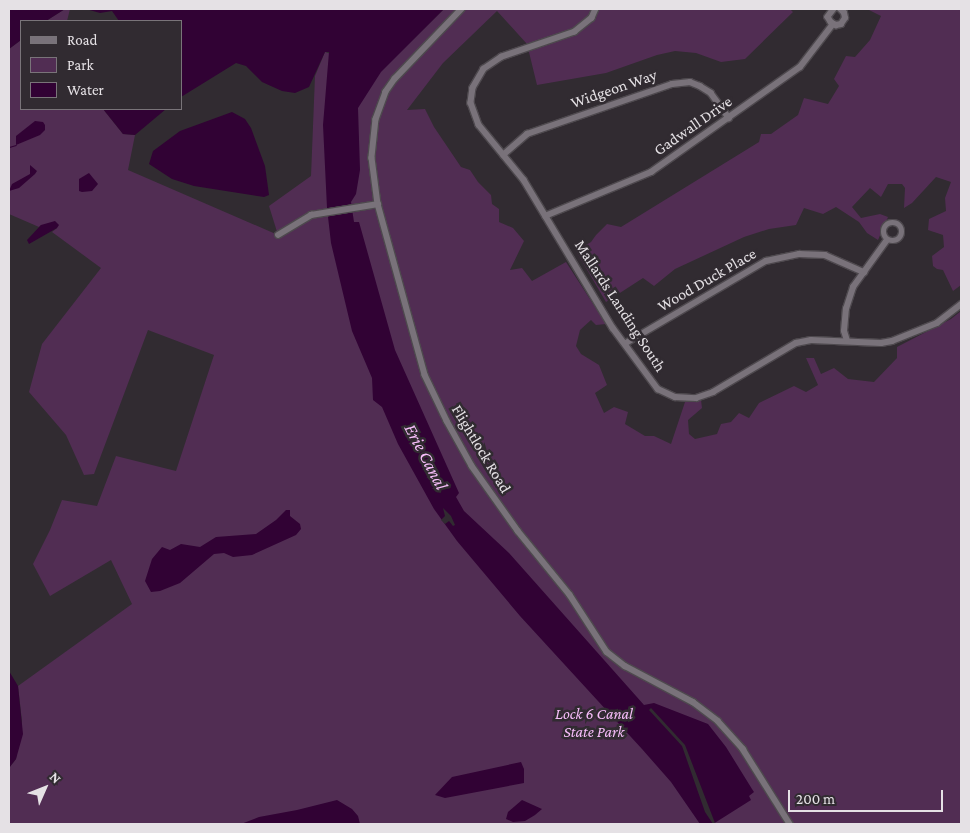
<!DOCTYPE html>
<html>
<head>
<meta charset="utf-8">
<style>
	body { margin:0 }
	#map { position:relative; width:970px; height:833px; overflow:hidden; background:#312b31; font-family:"Crimson Pro",serif }
	div>[style] { position:absolute }
	[style*='--x'] { left:calc(var(--x)*1px); top:calc(var(--y)*1px); width:calc(var(--w)*1px); rotate:calc(var(--a)*1deg) }
	.green>* { inset:0; background:#512d53 }
	.water>* { inset:0; background:#310234 }
	.pier>* { inset:0; background:#312b31 }
	.stream>* { height:1px; margin:-0.5px; padding:0 0.5px; transform-origin:0.5px; border-radius:0.5px; background:#310234 }
	.roads { filter:drop-shadow(1px 0 #4e494e) drop-shadow(-1px 0 #4e494e) drop-shadow(0 1px #4e494e) drop-shadow(0 -1px #4e494e) }
	.minor>* { height:5.5px; margin:-2.75px; padding:0 2.75px; transform-origin:2.75px; border-radius:2.75px; background:#79727a }
	.minor>.ring { margin:-2.75px; padding:0; box-sizing:content-box; background:none; border:5.5px solid #79727a; border-radius:50% }
	span { translate:-50% -50%; white-space:nowrap; text-align:center; line-height:1.15; -webkit-text-stroke:5px #312b31; paint-order:stroke }
	.street-label { font-size:16px; color:#e5e1e5 }
	.park-label { font-size:16px; color:#f6bcf9; font-style:italic }
	.water-label { font-size:18px; color:#f7bdfa; font-style:italic }
	.frame { position:absolute; inset:0; border:10px solid #e5e1e5; pointer-events:none }
	.legend { position:absolute; left:20px; top:20px; width:162px; height:90px; box-sizing:border-box; background:#312b31; border:1px solid #797479; margin:0; padding:6px 9px; list-style:none; font-size:15px; color:#e5e1e5 }
	.legend li { display:flex; align-items:center; gap:10px; height:25px }
	.legend b { width:25px; border:1px solid #797479 }
	.north { position:absolute; left:20px; top:763px; width:50px; height:50px; -webkit-text-stroke:4px #312b31; paint-order:stroke; rotate:46deg; font-size:14px; font-weight:700; line-height:20px; text-align:center; color:#e5e1e5 }
	.north::after { content:''; display:block; margin:auto; width:18px; height:22px; background:#e5e1e5; clip-path:polygon(50% 0,100% 100%,50% 72%,0 100%) }
	.scale { position:absolute; left:788px; top:790px; width:155px; height:22px; box-sizing:border-box; border:2px solid #e5e1e5; border-top:0; padding-left:6px; font-size:15px; line-height:18px; white-space:nowrap; color:#e5e1e5; -webkit-text-stroke:4px #312b31; paint-order:stroke }
</style>
</head>
<body>
<div id="map">
	<div class="green">
		<i style="clip-path:polygon(65px 9px,70px 9px,67px 21px,46px 21px)"></i>
		<i style="clip-path:polygon(444px 9px,790px 9px,793px 12px,745px 59px,721px 62px,696px 53px,675px 51px,657px 55px,606px 73px,537px 85px,527px 44px,497px 11px,443px 63px,407px 110px,425px 109px,434px 127px,461px 167px,470px 170px,478px 182px,491px 195px,492px 204px,499px 209px,499px 222px,513px 228px,524px 241px,510px 270px,522px 268px,532px 281px,566px 262px,606px 324px,596px 325px,591px 320px,580px 330px,576px 346px,581px 354px,599px 365px,607px 385px,595px 393px,604px 413px,614px 407px,628px 412px,625px 424px,645px 436px,654px 436px,671px 444px,685px 402px,701px 400px,702px 408px,688px 420px,689px 434px,695px 439px,717px 434px,721px 424px,731px 422px,739px 413px,749px 418px,759px 403px,794px 386px,806px 392px,818px 385px,806px 358px,814px 358px,821px 374px,834px 368px,848px 379px,874px 382px,897px 358px,897px 347px,951px 319px,961px 311px,961px 824px,9px 824px,9px 768px,16px 759px,22px 721px,18px 686px,132px 604px,111px 560px,50px 596px,33px 564px,50px 530px,62px 500px,97px 506px,116px 456px,176px 471px,214px 355px,148px 330px,94px 474px,84px 475px,66px 435px,29px 392px,42px 344px,101px 268px,52px 232px,57px 228px,41px 225px,39px 227px,9px 214px,9px 49px,21px 40px,21px 109px,103px 109px,123px 134px,135px 135px,128px 170px,278px 235px,269px 206px,311px 176px,315px 76px,325px 52px,381px 71px)"></i>
		<i style="clip-path:polygon(867px 9px,961px 9px,961px 285px,953px 291px,943px 270px,937px 269px,933px 266px,932px 256px,944px 247px,943px 235px,928px 230px,929px 219px,946px 211px,945px 198px,951px 182px,936px 177px,912px 203px,904px 208px,905px 188px,902px 184px,888px 184px,881px 197px,870px 188px,852px 207px,861px 218px,880px 214px,888px 217px,878px 240px,867px 233px,859px 222px,836px 207px,823px 214px,804px 208px,796px 225px,769px 229px,744px 237px,675px 269px,654px 286px,643px 278px,606px 302px,576px 251px,591px 242px,596px 235px,607px 224px,621px 227px,759px 142px,761px 134px,771px 134px,798px 115px,804px 98px,828px 104px,839px 86px,834px 79px,846px 56px,855px 57px,870px 40px,881px 16px)"></i>
	</div>
	<div class="water">
		<i style="clip-path:polygon(9px 9px,65px 9px,46px 21px,21px 21px,21px 40px,9px 49px)"></i>
		<i style="clip-path:polygon(86px 9px,444px 9px,381px 72px,358px 108px,360px 170px,356px 194px,351px 202px,354px 222px,359px 222px,395px 350px,459px 493px,456px 497px,464px 511px,509px 553px,644px 705px,654px 703px,708px 724px,726px 747px,752px 789px,754px 792px,749px 796px,751px 800px,713px 824px,700px 824px,671px 782px,642px 749px,520px 616px,457px 541px,434px 509px,398px 444px,382px 407px,373px 400px,372px 378px,352px 331px,331px 243px,327px 208px,323px 125px,329px 52px,325px 52px,309px 87px,295px 93px,282px 91px,262px 82px,246px 66px,236px 63px,181px 97px,181px 21px,119px 21px,112px 11px,100px 13px)"></i>
		<i style="clip-path:polygon(103px 109px,166px 109px,135px 135px,123px 134px)"></i>
		<i style="clip-path:polygon(232px 112px,245px 119px,251px 128px,265px 166px,269px 195px,264px 197px,194px 186px,172px 179px,149px 164px,153px 151px,180px 131px)"></i>
		<i style="clip-path:polygon(35px 121px,43px 122px,45px 125px,45px 130px,40px 135px,16px 145px,16px 136px)"></i>
		<i style="clip-path:polygon(30px 165px,37px 171px,35px 174px,19px 188px,9px 191px,12px 184px,30px 174px)"></i>
		<i style="clip-path:polygon(89px 173px,98px 184px,92px 191px,82px 192px,79px 191px,79px 179px)"></i>
		<i style="clip-path:polygon(55px 221px,59px 225px,57px 228px,29px 244px,27px 240px,41px 225px)"></i>
		<i style="clip-path:polygon(286px 510px,290px 510px,290px 516px,300px 524px,301px 529px,296px 535px,252px 555px,233px 557px,224px 553px,214px 554px,180px 583px,160px 591px,151px 592px,145px 581px,152px 559px,162px 547px,170px 550px,181px 544px,200px 547px,216px 537px,256px 534px,276px 520px)"></i>
		<i style="clip-path:polygon(9px 671px,18px 686px,23px 734px,16px 759px,9px 768px)"></i>
		<i style="clip-path:polygon(521px 762px,524px 769px,524px 783px,445px 798px,435px 795px,452px 777px)"></i>
		<i style="clip-path:polygon(337px 800px,352px 809px,358px 816px,360px 824px,241px 824px,259px 817px,297px 810px)"></i>
		<i style="clip-path:polygon(522px 800px,542px 809px,535px 815px,525px 821px,513px 822px,506px 819px,508px 812px)"></i>
	</div>
	<div class="pier">
		<i style="clip-path:polygon(443px 508px,451px 516px,455px 525px,453px 526px,449px 521px,445px 524px,441px 520px,445px 516px)"></i>
		<i style="clip-path:polygon(651px 708px,685px 745px,715px 823px,713px 824px,705px 812px,682px 746px,649px 710px)"></i>
	</div>
	<div class="stream">
		<i style="--x:9;--y:147;--w:7;--a:-16"></i>
	</div>
	<div class="roads">
		<div class="minor">
			<i style="--x:462;--y:9;--w:97;--a:133.7"></i>
			<i style="--x:395;--y:79;--w:16;--a:125"></i>
			<i style="--x:386;--y:92;--w:29;--a:110"></i>
			<i style="--x:376;--y:119;--w:39;--a:96"></i>
			<i style="--x:372;--y:158;--w:46;--a:82.6"></i>
			<i style="--x:378;--y:204;--w:177;--a:74.6"></i>
			<i style="--x:425;--y:375;--w:51;--a:64.4"></i>
			<i style="--x:447;--y:421;--w:51;--a:60.9"></i>
			<i style="--x:472;--y:466;--w:80;--a:54.7"></i>
			<i style="--x:518;--y:531;--w:82;--a:50.9"></i>
			<i style="--x:570;--y:595;--w:68;--a:57"></i>
			<i style="--x:607;--y:652;--w:23;--a:38"></i>
			<i style="--x:625;--y:666;--w:77;--a:27.9"></i>
			<i style="--x:693;--y:702;--w:31;--a:37"></i>
			<i style="--x:718;--y:721;--w:38;--a:48"></i>
			<i style="--x:743;--y:749;--w:89;--a:57.9"></i>
			<i style="--x:596;--y:9;--w:10;--a:114"></i>
			<i style="--x:592;--y:18;--w:22;--a:141"></i>
			<i style="--x:575;--y:32;--w:77;--a:161.1"></i>
			<i style="--x:502;--y:57;--w:22;--a:146"></i>
			<i style="--x:484;--y:69;--w:22;--a:120"></i>
			<i style="--x:473;--y:88;--w:15;--a:98"></i>
			<i style="--x:471;--y:103;--w:23;--a:70"></i>
			<i style="--x:479;--y:125;--w:71;--a:50.7"></i>
			<i style="--x:524;--y:180;--w:173;--a:59"></i>
			<i style="--x:613;--y:328;--w:76;--a:53.6"></i>
			<i style="--x:658;--y:389;--w:19;--a:25"></i>
			<i style="--x:675;--y:397;--w:21;--a:3"></i>
			<i style="--x:696;--y:398;--w:18;--a:-19"></i>
			<i style="--x:713;--y:392;--w:96;--a:-30.6"></i>
			<i style="--x:796;--y:343;--w:15;--a:-11"></i>
			<i style="--x:811;--y:340;--w:70;--a:2.5"></i>
			<i style="--x:881;--y:343;--w:11;--a:-10"></i>
			<i style="--x:892;--y:341;--w:48;--a:-21.8"></i>
			<i style="--x:937;--y:323;--w:31;--a:-38"></i>
			<i style="--x:834;--y:9;--w:10;--a:127"></i>
			<i style="--x:828;--y:17;--w:6;--a:59"></i>
			<i style="--x:831;--y:22;--w:6;--a:31"></i>
			<i style="--x:836;--y:25;--w:5;--a:-11"></i>
			<i style="--x:841;--y:24;--w:7;--a:-56"></i>
			<i style="--x:845;--y:18;--w:5;--a:-101"></i>
			<i style="--x:844;--y:13;--w:6;--a:-135"></i>
			<i style="--x:503;--y:155;--w:32;--a:-41"></i>
			<i style="--x:527;--y:134;--w:153;--a:-19"></i>
			<i style="--x:672;--y:84;--w:18;--a:-6"></i>
			<i style="--x:690;--y:82;--w:11;--a:22"></i>
			<i style="--x:700;--y:86;--w:13;--a:32"></i>
			<i style="--x:711;--y:93;--w:31;--a:54"></i>
			<i style="--x:545;--y:216;--w:115;--a:-22.5"></i>
			<i style="--x:651;--y:172;--w:182;--a:-35.2"></i>
			<i style="--x:800;--y:67;--w:54;--a:-52.5"></i>
			<i class="ring" style="left:884px;top:223px;width:12.5px;height:12.5px"></i>
			<i style="--x:278;--y:235;--w:39;--a:-31"></i>
			<i style="--x:311;--y:215;--w:68;--a:-9.3"></i>
			<i style="--x:847;--y:341;--w:10;--a:-107"></i>
			<i style="--x:844;--y:331;--w:22;--a:-85"></i>
			<i style="--x:846;--y:309;--w:23;--a:-72"></i>
			<i style="--x:853;--y:287;--w:58;--a:-54.1"></i>
			<i style="--x:626;--y:343;--w:162;--a:-30.4"></i>
			<i style="--x:766;--y:261;--w:34;--a:-12"></i>
			<i style="--x:799;--y:254;--w:26;--a:2"></i>
			<i style="--x:825;--y:255;--w:43;--a:23.6"></i>
		</div>
	</div>
	<div class="street-label">
		<span style="left:614px;top:89px;rotate:-19deg">Widgeon Way</span>
		<span style="left:693px;top:126px;rotate:-35deg">Gadwall Drive</span>
		<span style="left:707px;top:280px;rotate:-30deg">Wood Duck Place</span>
		<span style="left:620px;top:306px;rotate:57deg">Mallards Landing South</span>
		<span style="left:481px;top:449px;rotate:59deg">Flightlock Road</span>
	</div>
	<div class="park-label">
		<span style="left:594px;top:723px">Lock 6 Canal<br>State Park</span>
	</div>
	<div class="water-label">
		<span style="left:426px;top:457px;rotate:62deg">Erie Canal</span>
	</div>
	<div class="frame"></div>
	<ul class="legend">
	<li><b style="height:6px;background:#79727a"></b>Road</li>
	<li><b style="height:14px;background:#512d53"></b>Park</li>
	<li><b style="height:14px;background:#310234"></b>Water</li>
	</ul>
	<div class="north">N</div>
	<div class="scale">200 m</div>
</div>
</body>
</html>
